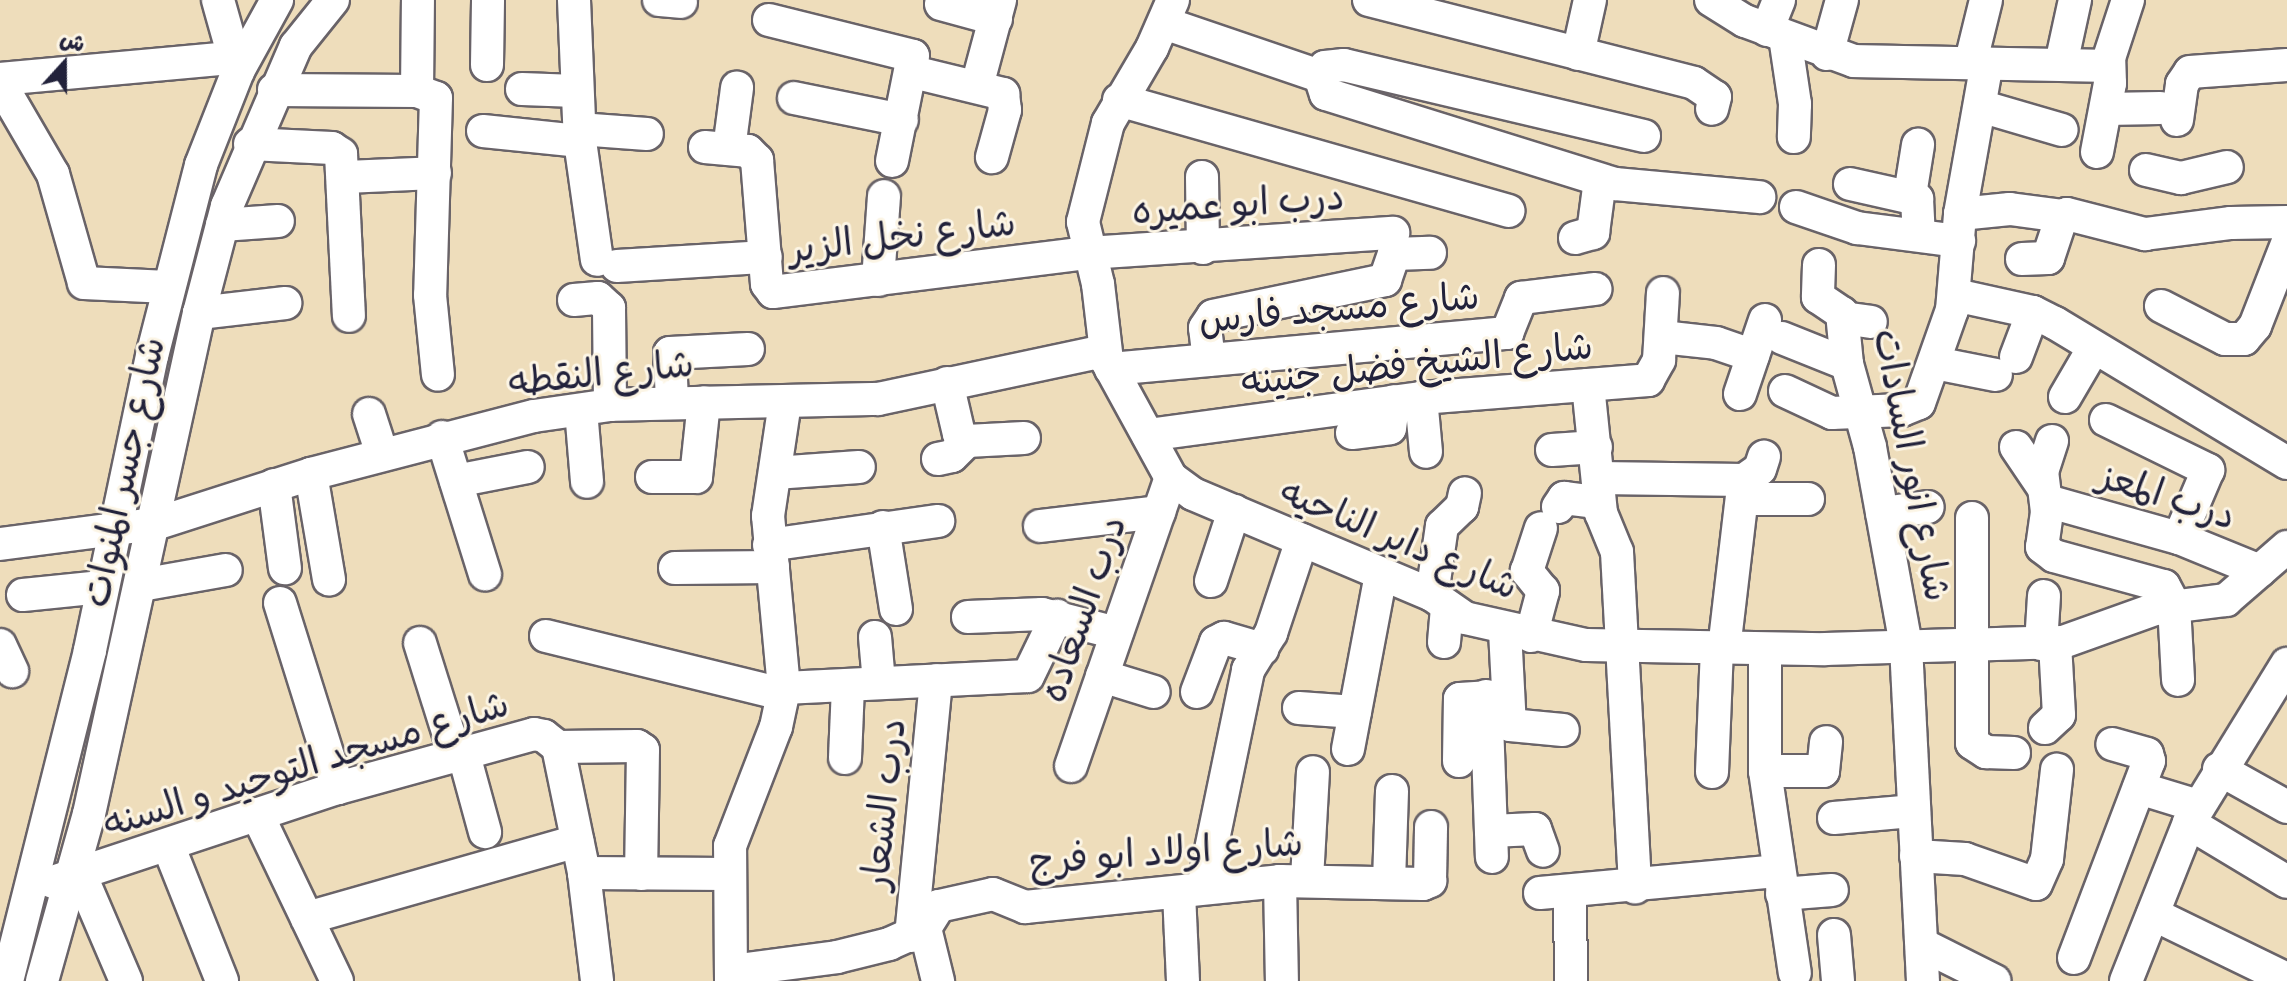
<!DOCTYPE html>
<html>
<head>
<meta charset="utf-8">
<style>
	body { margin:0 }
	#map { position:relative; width:2287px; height:981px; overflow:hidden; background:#edb; font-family:Caveat,"Playpen Sans Arabic",sans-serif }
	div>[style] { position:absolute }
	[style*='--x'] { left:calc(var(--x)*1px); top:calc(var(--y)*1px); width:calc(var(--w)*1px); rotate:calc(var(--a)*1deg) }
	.roads { filter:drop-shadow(2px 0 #696368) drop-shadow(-2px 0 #696368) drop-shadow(0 2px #696368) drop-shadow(0 -2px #696368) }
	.minor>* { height:32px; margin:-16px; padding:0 16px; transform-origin:16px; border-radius:16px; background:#fff }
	span { translate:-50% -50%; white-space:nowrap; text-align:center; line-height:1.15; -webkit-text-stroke:6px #fcf5e5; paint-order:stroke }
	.street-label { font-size:38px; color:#22223b }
	.north { position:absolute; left:24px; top:24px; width:80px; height:80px; -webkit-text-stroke:6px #fcf5e5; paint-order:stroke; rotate:21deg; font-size:22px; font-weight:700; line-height:32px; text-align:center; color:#22223b }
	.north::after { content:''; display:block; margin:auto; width:28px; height:36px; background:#22223b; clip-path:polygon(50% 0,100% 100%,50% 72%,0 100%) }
</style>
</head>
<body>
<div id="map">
	<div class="roads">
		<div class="minor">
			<i style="--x:218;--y:0;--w:74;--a:74.3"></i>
			<i style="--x:574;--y:0;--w:141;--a:87.6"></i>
			<i style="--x:580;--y:141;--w:120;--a:81.9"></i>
			<i style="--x:659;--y:0;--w:22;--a:5"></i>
			<i style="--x:1173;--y:0;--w:52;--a:113.6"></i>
			<i style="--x:1152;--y:48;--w:87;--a:120.4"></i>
			<i style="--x:1108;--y:123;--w:102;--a:104.2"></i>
			<i style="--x:1083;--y:222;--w:64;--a:76.4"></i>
			<i style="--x:1098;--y:284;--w:78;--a:83.3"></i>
			<i style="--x:1107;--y:361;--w:133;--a:61.3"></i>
			<i style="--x:1171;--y:478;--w:27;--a:36"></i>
			<i style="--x:1193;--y:494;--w:259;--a:22.9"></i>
			<i style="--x:1432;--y:595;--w:40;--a:34.9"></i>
			<i style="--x:1465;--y:618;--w:124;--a:12.6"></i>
			<i style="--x:1586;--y:645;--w:239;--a:1"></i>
			<i style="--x:1825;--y:649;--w:238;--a:-1.7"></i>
			<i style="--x:2063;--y:642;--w:98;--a:-19.7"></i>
			<i style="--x:2155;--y:609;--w:72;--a:-7.2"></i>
			<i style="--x:2226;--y:600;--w:81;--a:-41"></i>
			<i style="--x:1369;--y:0;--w:335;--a:14.3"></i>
			<i style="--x:1694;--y:83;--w:25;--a:34"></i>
			<i style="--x:1715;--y:97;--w:12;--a:104"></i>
			<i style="--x:1711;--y:0;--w:40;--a:32"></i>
			<i style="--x:1745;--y:21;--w:116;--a:20.2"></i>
			<i style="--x:1854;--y:61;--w:255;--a:1.1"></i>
			<i style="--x:941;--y:4;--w:57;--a:15.3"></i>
			<i style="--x:769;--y:20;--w:148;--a:14"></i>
			<i style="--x:913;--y:56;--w:107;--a:101.3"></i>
			<i style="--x:1164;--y:23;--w:165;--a:18.8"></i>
			<i style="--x:1767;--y:30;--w:32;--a:-68"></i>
			<i style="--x:1785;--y:37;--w:68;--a:81.5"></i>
			<i style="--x:1795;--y:104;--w:33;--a:92"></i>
			<i style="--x:1578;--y:54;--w:55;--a:-77.5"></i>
			<i style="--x:1827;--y:54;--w:56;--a:-74.5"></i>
			<i style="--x:1971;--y:61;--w:63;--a:-76.2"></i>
			<i style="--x:2061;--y:64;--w:66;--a:-77.7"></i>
			<i style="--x:487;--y:65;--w:65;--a:-89.1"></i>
			<i style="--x:913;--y:72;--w:93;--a:13.7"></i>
			<i style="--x:1003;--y:94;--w:16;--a:83"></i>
			<i style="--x:1005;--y:110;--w:49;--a:105.5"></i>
			<i style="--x:0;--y:79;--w:234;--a:-5.2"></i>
			<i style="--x:0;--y:83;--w:105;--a:59.8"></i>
			<i style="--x:53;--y:174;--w:113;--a:74.1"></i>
			<i style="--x:84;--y:283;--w:84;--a:2.7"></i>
			<i style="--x:977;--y:86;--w:89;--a:-75"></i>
			<i style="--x:522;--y:89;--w:54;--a:2.1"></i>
			<i style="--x:274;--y:90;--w:143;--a:0.4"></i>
			<i style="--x:417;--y:91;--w:20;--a:20"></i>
			<i style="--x:436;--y:98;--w:197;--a:91.7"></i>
			<i style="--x:430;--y:295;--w:80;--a:84.3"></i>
			<i style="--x:417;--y:91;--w:91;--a:-89.4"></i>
			<i style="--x:794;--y:98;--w:110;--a:11.5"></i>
			<i style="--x:1119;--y:100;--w:405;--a:15.9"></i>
			<i style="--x:1980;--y:106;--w:85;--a:16.3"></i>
			<i style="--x:2106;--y:109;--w:54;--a:-1.1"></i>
			<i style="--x:2177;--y:120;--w:36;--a:-82"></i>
			<i style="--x:2182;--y:84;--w:14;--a:-56"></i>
			<i style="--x:2190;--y:72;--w:97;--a:-4.1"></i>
			<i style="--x:579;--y:129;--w:68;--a:4.2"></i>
			<i style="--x:483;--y:131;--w:98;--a:5.9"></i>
			<i style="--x:1644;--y:136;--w:308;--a:-166.7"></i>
			<i style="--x:1344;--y:65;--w:19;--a:174"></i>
			<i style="--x:1325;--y:67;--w:10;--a:119"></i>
			<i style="--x:1320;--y:76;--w:19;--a:72"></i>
			<i style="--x:1326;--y:94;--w:303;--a:17.3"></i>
			<i style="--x:1615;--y:184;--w:145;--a:5.2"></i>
			<i style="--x:250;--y:144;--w:82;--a:2.8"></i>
			<i style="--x:332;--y:148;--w:11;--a:34"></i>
			<i style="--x:341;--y:154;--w:162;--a:87.2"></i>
			<i style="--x:705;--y:147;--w:43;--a:5.3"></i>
			<i style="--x:748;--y:151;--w:13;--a:45"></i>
			<i style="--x:757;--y:160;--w:124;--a:85.4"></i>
			<i style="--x:767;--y:284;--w:10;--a:53"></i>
			<i style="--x:773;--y:292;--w:317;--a:-7.1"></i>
			<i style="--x:1088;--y:253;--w:306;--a:-3.8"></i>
			<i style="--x:729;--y:149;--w:62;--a:-82.5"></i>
			<i style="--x:2097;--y:152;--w:70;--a:-79.3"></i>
			<i style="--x:2110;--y:83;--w:25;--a:-92"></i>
			<i style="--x:2109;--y:58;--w:61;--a:-71.9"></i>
			<i style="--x:2146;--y:170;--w:36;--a:13"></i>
			<i style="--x:2181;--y:178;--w:47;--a:-13.4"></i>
			<i style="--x:345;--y:177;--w:90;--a:-2.5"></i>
			<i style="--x:1202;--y:177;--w:71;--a:89.2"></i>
			<i style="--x:1850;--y:184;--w:69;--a:12.6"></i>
			<i style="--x:1917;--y:199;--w:34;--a:87"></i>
			<i style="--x:1910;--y:195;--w:51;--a:-80.9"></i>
			<i style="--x:1796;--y:207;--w:65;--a:19"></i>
			<i style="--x:1857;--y:228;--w:103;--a:7.3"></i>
			<i style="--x:1960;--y:214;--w:50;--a:-5.7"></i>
			<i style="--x:2010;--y:209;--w:52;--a:7.7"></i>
			<i style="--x:222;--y:225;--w:56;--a:-4.1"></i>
			<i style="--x:1575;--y:238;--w:19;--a:-16"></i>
			<i style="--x:1593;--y:233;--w:53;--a:-82.5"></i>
			<i style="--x:2022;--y:259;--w:26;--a:-2"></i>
			<i style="--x:2048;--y:258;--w:44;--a:-71.6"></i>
			<i style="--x:2062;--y:216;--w:5;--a:-22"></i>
			<i style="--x:2067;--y:214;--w:81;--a:14.4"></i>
			<i style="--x:2145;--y:234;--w:87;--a:-7.3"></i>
			<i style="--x:2231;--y:223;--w:56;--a:-1"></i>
			<i style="--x:1819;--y:265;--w:32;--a:92"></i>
			<i style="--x:1818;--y:297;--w:29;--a:34"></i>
			<i style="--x:1842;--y:313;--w:51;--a:84.4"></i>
			<i style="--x:1847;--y:364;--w:86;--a:74.5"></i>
			<i style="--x:1870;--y:447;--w:202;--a:79.7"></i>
			<i style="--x:1906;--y:646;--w:335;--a:87.1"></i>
			<i style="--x:617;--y:266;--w:149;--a:-3.5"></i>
			<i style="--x:878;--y:280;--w:84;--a:-85.9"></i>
			<i style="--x:1955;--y:295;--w:80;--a:12.3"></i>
			<i style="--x:2033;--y:312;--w:25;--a:27"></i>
			<i style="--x:2055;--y:323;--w:271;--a:31.1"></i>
			<i style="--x:574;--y:300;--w:24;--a:-5"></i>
			<i style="--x:598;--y:298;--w:15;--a:42"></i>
			<i style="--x:609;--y:308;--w:97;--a:89.4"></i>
			<i style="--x:2161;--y:306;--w:72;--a:27.3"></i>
			<i style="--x:2225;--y:339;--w:19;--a:0"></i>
			<i style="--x:2244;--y:339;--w:17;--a:-50"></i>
			<i style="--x:2255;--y:326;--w:88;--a:-68.7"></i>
			<i style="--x:199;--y:313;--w:87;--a:-6.6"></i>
			<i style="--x:1843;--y:318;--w:28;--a:8"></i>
			<i style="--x:1662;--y:337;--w:54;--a:6.3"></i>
			<i style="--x:1716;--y:343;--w:39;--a:19"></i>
			<i style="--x:1782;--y:338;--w:70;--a:21.8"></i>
			<i style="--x:2016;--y:357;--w:48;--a:-69.3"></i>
			<i style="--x:1209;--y:360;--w:32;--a:-97"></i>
			<i style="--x:1205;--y:328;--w:14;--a:-56"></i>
			<i style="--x:1213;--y:316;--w:176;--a:-11.8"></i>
			<i style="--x:1385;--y:280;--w:28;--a:-71"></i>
			<i style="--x:1394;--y:254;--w:36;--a:-2"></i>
			<i style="--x:1935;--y:363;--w:62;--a:11.1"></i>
			<i style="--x:1111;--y:369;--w:398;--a:-5.2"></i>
			<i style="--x:1507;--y:333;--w:38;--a:-68"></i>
			<i style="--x:1521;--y:298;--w:75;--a:-6.9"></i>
			<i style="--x:947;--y:383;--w:52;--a:76.8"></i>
			<i style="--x:959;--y:434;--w:11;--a:41"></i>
			<i style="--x:967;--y:441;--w:57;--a:-3"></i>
			<i style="--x:1588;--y:385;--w:129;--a:84.2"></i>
			<i style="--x:1601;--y:513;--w:42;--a:67.7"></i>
			<i style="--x:1617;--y:552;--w:336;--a:86.9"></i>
			<i style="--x:1785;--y:391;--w:52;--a:25.1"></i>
			<i style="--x:1832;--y:413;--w:70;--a:-2.5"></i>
			<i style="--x:1902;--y:410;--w:18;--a:-22"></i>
			<i style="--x:1919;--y:403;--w:99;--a:-70.5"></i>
			<i style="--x:1952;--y:310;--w:96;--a:-85.2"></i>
			<i style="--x:1960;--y:214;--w:153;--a:-79.9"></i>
			<i style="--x:1740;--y:394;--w:78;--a:-71.3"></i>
			<i style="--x:2065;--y:397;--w:56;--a:-59.7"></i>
			<i style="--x:1421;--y:398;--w:54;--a:84.7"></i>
			<i style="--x:672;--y:403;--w:50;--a:-92.3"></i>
			<i style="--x:670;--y:353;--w:78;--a:-2.9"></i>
			<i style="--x:581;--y:410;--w:72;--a:85.2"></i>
			<i style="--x:369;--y:414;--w:42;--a:72"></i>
			<i style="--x:2106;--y:420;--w:114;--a:26.1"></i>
			<i style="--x:2208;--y:470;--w:74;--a:113.1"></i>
			<i style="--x:1352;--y:433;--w:38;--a:-7"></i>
			<i style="--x:1390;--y:428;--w:27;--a:-82"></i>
			<i style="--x:1148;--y:435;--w:275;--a:-7.7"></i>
			<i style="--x:1421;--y:398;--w:228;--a:-4.5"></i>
			<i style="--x:1648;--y:380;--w:23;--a:-61"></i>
			<i style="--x:1659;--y:360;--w:67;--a:-86.6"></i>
			<i style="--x:442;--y:437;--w:144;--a:72.6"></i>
			<i style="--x:2052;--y:441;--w:32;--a:108"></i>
			<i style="--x:2042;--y:471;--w:41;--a:83"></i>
			<i style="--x:2047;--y:512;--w:35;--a:98"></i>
			<i style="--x:2042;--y:547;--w:15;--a:37"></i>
			<i style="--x:2054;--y:556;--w:114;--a:15.3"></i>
			<i style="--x:2164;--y:586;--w:21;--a:62"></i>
			<i style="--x:2174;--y:605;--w:75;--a:86.9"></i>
			<i style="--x:2016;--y:447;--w:48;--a:56"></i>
			<i style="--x:1552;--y:450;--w:44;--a:-3.9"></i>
			<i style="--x:938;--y:459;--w:14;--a:-12"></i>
			<i style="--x:952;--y:456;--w:21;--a:-45"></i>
			<i style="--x:775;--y:473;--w:84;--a:-4.1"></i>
			<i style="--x:311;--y:474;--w:107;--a:80.3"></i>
			<i style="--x:652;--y:477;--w:44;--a:0"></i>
			<i style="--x:696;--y:477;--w:75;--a:-83.9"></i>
			<i style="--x:1599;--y:478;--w:145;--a:0.8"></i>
			<i style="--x:456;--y:481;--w:73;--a:-11"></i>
			<i style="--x:274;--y:485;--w:84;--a:82.5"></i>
			<i style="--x:1742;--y:499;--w:66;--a:0"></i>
			<i style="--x:2047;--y:501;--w:137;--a:15.7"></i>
			<i style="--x:2179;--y:538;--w:87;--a:22.2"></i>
			<i style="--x:1558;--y:507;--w:11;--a:-56"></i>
			<i style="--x:1564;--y:498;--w:35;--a:7"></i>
			<i style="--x:1882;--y:513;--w:46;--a:-7.4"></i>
			<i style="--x:1972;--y:518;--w:225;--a:90"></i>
			<i style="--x:1972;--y:743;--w:17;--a:33"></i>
			<i style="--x:1986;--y:752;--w:28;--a:2"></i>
			<i style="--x:1040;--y:526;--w:120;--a:-6.7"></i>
			<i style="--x:883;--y:527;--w:83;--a:81"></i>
			<i style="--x:0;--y:544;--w:156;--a:-7.4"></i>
			<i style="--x:155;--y:524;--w:164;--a:-17.8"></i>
			<i style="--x:311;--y:474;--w:230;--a:-14.6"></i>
			<i style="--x:534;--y:416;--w:77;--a:-8.2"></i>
			<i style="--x:610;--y:405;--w:268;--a:-1.3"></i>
			<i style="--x:878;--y:399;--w:230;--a:-12"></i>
			<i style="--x:769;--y:545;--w:171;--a:-8.1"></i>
			<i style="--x:675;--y:568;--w:98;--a:-0.6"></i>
			<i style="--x:1211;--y:581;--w:74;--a:-71.8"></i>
			<i style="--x:141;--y:585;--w:86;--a:-10"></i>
			<i style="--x:23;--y:595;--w:79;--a:-5.8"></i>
			<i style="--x:1432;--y:595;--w:70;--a:-81.8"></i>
			<i style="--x:1442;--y:526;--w:28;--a:-44"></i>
			<i style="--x:1462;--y:507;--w:14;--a:-78"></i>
			<i style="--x:280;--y:603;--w:194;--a:72.6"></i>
			<i style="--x:968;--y:617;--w:74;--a:-2.3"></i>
			<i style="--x:1042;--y:614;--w:77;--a:14.2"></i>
			<i style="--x:1505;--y:631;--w:94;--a:87"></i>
			<i style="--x:1510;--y:725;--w:53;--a:5.4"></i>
			<i style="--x:546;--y:636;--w:244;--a:13.8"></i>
			<i style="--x:1531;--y:636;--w:47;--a:-75.1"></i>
			<i style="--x:1543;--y:591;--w:26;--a:-129"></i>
			<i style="--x:1527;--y:571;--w:45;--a:-72"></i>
			<i style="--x:875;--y:637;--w:46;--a:85"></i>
			<i style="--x:1444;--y:642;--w:36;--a:-85"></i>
			<i style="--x:420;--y:643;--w:120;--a:72.5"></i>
			<i style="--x:2041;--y:644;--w:48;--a:-86.4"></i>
			<i style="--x:0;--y:645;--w:29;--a:65"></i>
			<i style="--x:1724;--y:649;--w:170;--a:-83.3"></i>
			<i style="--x:1744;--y:480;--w:19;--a:-35"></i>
			<i style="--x:1760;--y:469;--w:13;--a:-72"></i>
			<i style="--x:1765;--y:649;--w:122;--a:90"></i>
			<i style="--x:1765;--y:771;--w:204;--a:81.6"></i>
			<i style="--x:1102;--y:676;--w:54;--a:17.1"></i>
			<i style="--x:784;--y:688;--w:244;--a:-2.8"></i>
			<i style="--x:1028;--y:676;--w:67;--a:-64.2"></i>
			<i style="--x:1197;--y:692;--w:53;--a:-69.2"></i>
			<i style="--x:1216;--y:642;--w:9;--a:-27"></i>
			<i style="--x:1224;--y:638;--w:40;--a:16"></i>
			<i style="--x:1486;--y:696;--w:161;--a:87.9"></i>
			<i style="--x:1299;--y:708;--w:56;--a:4.1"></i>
			<i style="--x:2045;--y:728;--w:19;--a:-43"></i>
			<i style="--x:2059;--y:715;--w:72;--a:-93.2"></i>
			<i style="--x:558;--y:747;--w:79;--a:-0.7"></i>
			<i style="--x:637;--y:746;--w:7;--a:34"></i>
			<i style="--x:643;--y:750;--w:124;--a:90.9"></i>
			<i style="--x:1348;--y:749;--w:178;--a:-79.3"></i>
			<i style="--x:464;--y:755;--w:80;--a:74.7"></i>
			<i style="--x:845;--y:758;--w:73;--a:-87.6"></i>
			<i style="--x:1459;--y:761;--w:62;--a:-89.1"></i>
			<i style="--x:1460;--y:699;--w:46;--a:-3.7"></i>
			<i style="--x:1071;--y:766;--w:305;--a:-70.9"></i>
			<i style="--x:2219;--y:769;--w:78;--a:29.2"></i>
			<i style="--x:1765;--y:771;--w:58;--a:0"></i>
			<i style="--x:1823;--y:771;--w:29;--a:-84"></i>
			<i style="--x:1712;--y:772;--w:123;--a:-87.7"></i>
			<i style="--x:2139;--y:788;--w:62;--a:17"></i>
			<i style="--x:257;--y:814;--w:185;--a:64.4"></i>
			<i style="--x:1834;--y:818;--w:78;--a:-5.1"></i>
			<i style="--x:2189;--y:823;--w:114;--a:31"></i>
			<i style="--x:1491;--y:831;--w:44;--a:-2.6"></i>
			<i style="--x:1535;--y:829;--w:23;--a:70"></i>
			<i style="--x:168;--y:845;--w:146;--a:68.3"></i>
			<i style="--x:1916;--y:856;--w:49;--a:3.5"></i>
			<i style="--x:1965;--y:859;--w:75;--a:19.4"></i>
			<i style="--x:2036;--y:884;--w:27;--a:-66"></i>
			<i style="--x:2047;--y:859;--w:90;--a:-83.6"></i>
			<i style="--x:584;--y:873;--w:143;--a:0.4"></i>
			<i style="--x:81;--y:876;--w:114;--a:66.8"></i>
			<i style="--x:1307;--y:879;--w:107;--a:-86.8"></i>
			<i style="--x:1280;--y:881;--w:100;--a:88.9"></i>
			<i style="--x:53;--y:882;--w:300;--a:-18.3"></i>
			<i style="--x:338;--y:788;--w:203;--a:-15.4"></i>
			<i style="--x:534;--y:734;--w:10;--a:11"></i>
			<i style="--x:544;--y:736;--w:18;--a:38"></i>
			<i style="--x:558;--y:747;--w:129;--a:78.3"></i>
			<i style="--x:584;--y:873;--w:109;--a:83.1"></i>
			<i style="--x:1389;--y:882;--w:91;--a:-88.1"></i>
			<i style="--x:1203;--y:888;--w:223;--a:-78.3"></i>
			<i style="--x:1248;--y:670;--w:44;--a:-58.1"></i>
			<i style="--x:1271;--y:633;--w:98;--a:-71.6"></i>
			<i style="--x:1570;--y:892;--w:89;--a:89.4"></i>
			<i style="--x:1179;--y:893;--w:88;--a:87.4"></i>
			<i style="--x:1540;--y:893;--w:240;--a:-5.3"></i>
			<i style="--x:1782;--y:894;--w:50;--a:-4.6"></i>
			<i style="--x:2153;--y:914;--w:149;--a:25.9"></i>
			<i style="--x:307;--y:918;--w:281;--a:-15.9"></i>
			<i style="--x:925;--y:928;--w:55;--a:76.2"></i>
			<i style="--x:1834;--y:935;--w:46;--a:85"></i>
			<i style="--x:911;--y:936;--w:257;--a:-84.4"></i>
			<i style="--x:1923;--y:945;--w:80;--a:26.6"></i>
			<i style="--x:2074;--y:958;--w:211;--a:-69.2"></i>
			<i style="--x:2149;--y:761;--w:7;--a:-106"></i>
			<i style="--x:2147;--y:754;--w:36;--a:-164"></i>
			<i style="--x:731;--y:971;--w:107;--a:-7.5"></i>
			<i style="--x:837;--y:957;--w:54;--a:-14"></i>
			<i style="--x:889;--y:944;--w:39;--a:-24"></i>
			<i style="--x:925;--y:928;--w:26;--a:-58"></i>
			<i style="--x:939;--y:906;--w:55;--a:-12.5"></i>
			<i style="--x:993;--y:894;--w:35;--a:22"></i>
			<i style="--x:1025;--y:907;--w:256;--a:-5.8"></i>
			<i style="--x:1280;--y:881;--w:143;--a:1.2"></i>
			<i style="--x:1423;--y:884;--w:8;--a:-23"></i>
			<i style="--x:1430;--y:881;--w:54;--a:-88.9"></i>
			<i style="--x:7;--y:981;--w:341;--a:-75.9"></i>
			<i style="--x:90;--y:650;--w:300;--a:-78.1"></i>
			<i style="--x:152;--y:356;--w:197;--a:-75.6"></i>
			<i style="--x:201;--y:165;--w:101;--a:-68.5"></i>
			<i style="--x:238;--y:71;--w:81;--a:-61.2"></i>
			<i style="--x:42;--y:981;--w:173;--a:-74.3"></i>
			<i style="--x:89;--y:814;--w:513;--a:-77.62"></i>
			<i style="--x:199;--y:313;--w:111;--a:-75.3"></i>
			<i style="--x:227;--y:206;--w:174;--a:-66.7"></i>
			<i style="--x:296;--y:46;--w:59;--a:-51.2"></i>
			<i style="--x:731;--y:981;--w:135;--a:-90.4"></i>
			<i style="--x:730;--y:846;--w:128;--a:-68.9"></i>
			<i style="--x:776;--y:727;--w:40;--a:-78"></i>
			<i style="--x:784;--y:688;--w:173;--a:-95.3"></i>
			<i style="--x:768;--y:516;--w:115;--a:-81.5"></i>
			<i style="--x:2126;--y:981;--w:170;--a:-68.3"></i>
			<i style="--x:2189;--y:823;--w:187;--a:-58.4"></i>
		</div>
	</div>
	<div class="street-label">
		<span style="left:1238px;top:204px;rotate:-4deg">درب ابو عميره</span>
		<span style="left:902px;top:236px;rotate:-7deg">شارع نخل الزير</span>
		<span style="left:1339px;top:308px;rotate:-5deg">شارع مسجد فارس</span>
		<span style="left:1417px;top:364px;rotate:-6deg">شارع الشيخ فضل جنينه</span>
		<span style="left:601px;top:373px;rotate:-6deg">شارع النقطه</span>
		<span style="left:1912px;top:465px;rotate:79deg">شارع انور السادات</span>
		<span style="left:124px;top:472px;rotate:-78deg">شارع جسر المنوات</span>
		<span style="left:2167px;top:496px;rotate:18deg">درب المعز</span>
		<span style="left:1399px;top:539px;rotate:23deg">شارع داير الناحيه</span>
		<span style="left:1083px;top:609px;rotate:-71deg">درب السعاده</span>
		<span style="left:306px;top:764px;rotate:-17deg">شارع مسجد التوحيد و السنه</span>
		<span style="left:884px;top:804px;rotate:-84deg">درب الشعار</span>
		<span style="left:1166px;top:852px;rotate:-4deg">شارع اولاد ابو فرج</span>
	</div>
	<div class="north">ش</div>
</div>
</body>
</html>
